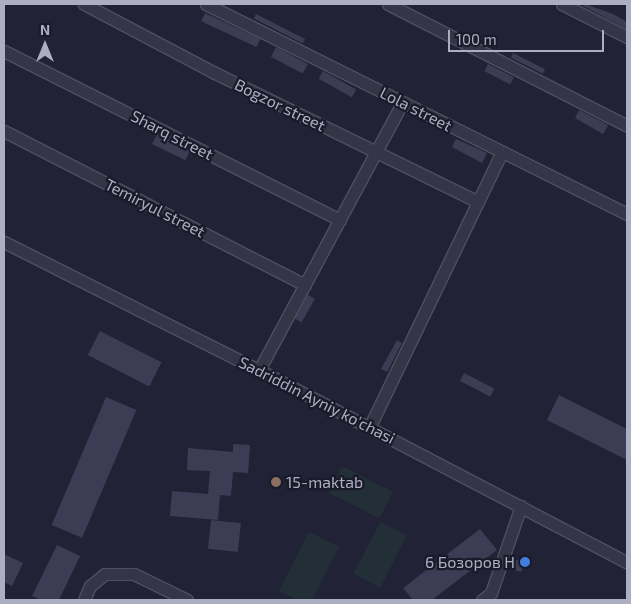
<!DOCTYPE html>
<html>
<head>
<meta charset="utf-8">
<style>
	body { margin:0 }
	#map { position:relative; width:631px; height:604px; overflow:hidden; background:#212235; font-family:"Exo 2",sans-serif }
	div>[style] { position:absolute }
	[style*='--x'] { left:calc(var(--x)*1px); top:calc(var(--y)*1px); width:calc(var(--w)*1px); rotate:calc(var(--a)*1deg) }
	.green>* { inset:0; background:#232f37; transform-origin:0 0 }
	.building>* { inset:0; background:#3c3d55; transform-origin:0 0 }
	.roads { filter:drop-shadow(1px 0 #4e4f60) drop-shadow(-1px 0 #4e4f60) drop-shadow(0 1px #4e4f60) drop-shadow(0 -1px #4e4f60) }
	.minor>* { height:11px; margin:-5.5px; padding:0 5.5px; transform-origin:5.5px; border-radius:5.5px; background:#343546 }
	.dots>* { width:14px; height:14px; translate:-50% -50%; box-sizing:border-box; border:2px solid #191a2a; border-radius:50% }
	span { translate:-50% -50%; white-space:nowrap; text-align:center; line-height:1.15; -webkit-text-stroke:4.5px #191a2a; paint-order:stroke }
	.street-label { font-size:16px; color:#aeaec2 }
	.poi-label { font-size:16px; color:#aeaec2 }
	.left { translate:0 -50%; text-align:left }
	.right { translate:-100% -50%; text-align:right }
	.frame { position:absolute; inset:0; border:5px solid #aeaec2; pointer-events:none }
	.north { position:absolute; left:20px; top:20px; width:50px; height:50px; -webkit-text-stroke:4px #191a2a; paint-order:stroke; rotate:0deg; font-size:14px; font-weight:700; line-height:20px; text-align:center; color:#aeaec2 }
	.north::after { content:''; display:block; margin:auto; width:18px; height:22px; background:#aeaec2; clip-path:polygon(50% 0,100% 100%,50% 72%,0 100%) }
	.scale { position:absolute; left:448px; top:30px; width:156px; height:22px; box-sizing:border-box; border:2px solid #aeaec2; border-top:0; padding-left:6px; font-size:15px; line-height:18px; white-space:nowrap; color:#aeaec2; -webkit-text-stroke:4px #191a2a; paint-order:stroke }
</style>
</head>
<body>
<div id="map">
	<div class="green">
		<i style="left:342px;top:466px;width:57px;height:30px;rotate:27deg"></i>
		<i style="left:380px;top:522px;width:30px;height:58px;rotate:27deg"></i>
		<i style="clip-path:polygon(309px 532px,339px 547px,312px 600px,298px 600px,279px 591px)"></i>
	</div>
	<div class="building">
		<i style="clip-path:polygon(585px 4px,613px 14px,627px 22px,627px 29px,583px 6px)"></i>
		<i style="left:205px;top:13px;width:61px;height:9px;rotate:25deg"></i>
		<i style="left:256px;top:14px;width:55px;height:5px;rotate:27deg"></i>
		<i style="left:276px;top:47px;width:36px;height:11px;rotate:28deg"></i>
		<i style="left:513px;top:53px;width:36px;height:5px;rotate:27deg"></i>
		<i style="left:488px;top:64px;width:29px;height:8px;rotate:27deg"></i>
		<i style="left:323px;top:71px;width:38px;height:9px;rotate:29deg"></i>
		<i style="clip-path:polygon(579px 110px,608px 125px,603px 134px,575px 118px)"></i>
		<i style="left:156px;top:136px;width:37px;height:9px;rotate:26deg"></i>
		<i style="clip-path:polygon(456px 139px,487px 153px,482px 163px,452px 147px)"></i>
		<i style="left:308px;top:295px;width:8px;height:27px;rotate:30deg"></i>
		<i style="left:100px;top:331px;width:69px;height:27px;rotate:27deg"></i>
		<i style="clip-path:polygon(397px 340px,402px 343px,387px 372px,381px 369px)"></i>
		<i style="left:464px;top:373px;width:34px;height:9px;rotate:27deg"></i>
		<i style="clip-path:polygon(559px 395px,627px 429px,627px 460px,547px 420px)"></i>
		<i style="left:106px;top:397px;width:33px;height:139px;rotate:23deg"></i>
		<i style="clip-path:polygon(233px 444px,250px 445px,248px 473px,233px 472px,231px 496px,220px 495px,218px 520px,170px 516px,172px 491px,208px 494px,210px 471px,187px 470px,188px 448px,233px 452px)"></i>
		<i style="left:211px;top:520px;width:30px;height:29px;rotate:6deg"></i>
		<i style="clip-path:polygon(480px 529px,497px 550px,432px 600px,413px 600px,403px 588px)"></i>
		<i style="clip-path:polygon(57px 545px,80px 556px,59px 600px,41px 600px,32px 596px)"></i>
		<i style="clip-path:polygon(4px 554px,23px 563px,12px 586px,4px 582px)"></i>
		<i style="clip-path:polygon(513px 559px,525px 562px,521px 572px,510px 569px)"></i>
	</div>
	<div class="roads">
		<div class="minor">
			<i style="--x:84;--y:4;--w:146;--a:27.8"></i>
			<i style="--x:213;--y:72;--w:295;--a:26.1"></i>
			<i style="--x:206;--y:4;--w:470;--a:26.5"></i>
			<i style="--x:388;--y:4;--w:268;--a:27"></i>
			<i style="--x:562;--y:4;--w:73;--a:26.9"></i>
			<i style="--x:4;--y:51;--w:376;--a:26.7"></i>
			<i style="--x:4;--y:131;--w:338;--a:27.1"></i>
			<i style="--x:4;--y:242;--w:285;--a:26.7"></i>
			<i style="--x:259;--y:370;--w:415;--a:27.6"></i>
			<i style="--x:259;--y:370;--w:304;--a:-61.8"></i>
			<i style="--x:370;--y:426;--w:304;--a:-64.3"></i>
			<i style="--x:84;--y:600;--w:15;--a:-67"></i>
			<i style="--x:90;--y:586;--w:19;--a:-39"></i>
			<i style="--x:105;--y:574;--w:29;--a:0"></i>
			<i style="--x:134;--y:574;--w:59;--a:26.1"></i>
			<i style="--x:482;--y:600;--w:11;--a:-38"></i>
			<i style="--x:491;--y:593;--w:92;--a:-71"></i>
		</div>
	</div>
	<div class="dots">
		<i style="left:276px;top:482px;background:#8d6e63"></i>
		<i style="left:525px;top:562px;background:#3f7fe0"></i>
	</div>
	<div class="street-label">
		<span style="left:280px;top:105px;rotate:26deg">Bogzor street</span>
		<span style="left:416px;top:109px;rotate:27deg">Lola street</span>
		<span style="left:172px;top:135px;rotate:27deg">Sharq street</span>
		<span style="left:155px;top:208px;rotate:27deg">Temiryul street</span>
		<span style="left:317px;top:400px;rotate:27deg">Sadriddin Ayniy ko'chasi</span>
	</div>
	<div class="poi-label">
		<span class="left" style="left:286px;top:482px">15-maktab</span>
		<span class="right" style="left:515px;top:562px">6 Бозоров Н</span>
	</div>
	<div class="frame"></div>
	<div class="north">N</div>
	<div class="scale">100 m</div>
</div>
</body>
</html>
